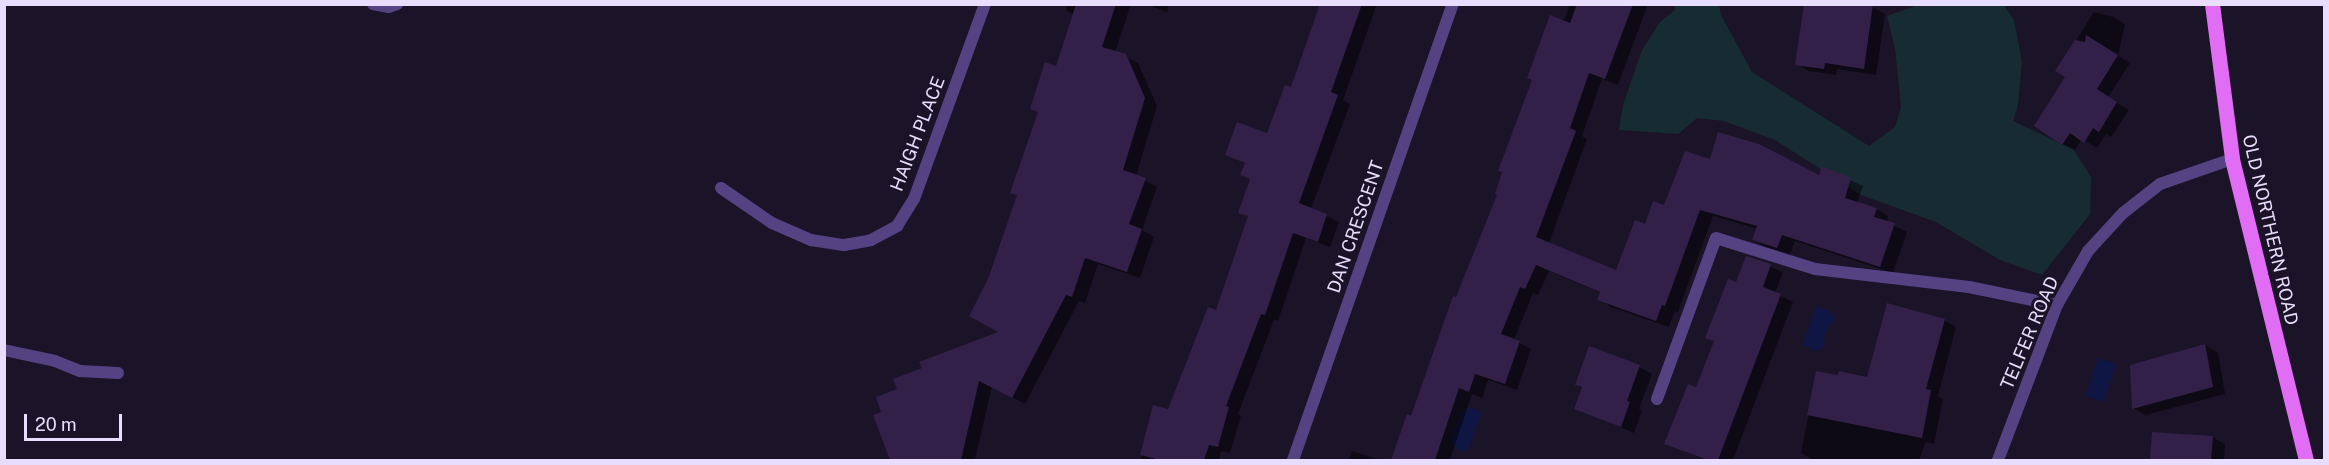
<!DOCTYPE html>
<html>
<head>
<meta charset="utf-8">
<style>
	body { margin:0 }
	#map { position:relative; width:2329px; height:465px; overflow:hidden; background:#1b1328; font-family:"Public Sans",sans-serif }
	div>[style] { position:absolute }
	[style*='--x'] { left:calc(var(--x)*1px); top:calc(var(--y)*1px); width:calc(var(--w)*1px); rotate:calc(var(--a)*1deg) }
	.green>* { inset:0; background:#162c32 }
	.water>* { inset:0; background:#101644; transform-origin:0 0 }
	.shadow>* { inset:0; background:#0007 }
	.building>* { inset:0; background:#322048 }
	.service>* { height:12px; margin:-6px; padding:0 6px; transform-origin:6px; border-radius:6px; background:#544283 }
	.minor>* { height:12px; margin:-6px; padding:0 6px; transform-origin:6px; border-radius:6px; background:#544283 }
	.primary>* { height:15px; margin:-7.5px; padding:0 7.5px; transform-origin:7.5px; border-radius:7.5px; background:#e06df3 }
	span { translate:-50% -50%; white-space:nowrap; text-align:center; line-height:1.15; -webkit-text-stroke:6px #1b1328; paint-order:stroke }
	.street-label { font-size:18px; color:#e8ddfc }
	.frame { position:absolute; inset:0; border:6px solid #e8ddfc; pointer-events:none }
	.scale { position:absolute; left:24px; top:414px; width:98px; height:27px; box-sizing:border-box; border:3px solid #e8ddfc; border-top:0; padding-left:8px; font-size:18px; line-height:21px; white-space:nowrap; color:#e8ddfc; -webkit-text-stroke:4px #1b1328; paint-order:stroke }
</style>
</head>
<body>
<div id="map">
	<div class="green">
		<i style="clip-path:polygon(1675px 5px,1719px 5px,1721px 15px,1752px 72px,1869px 146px,1895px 127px,1901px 107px,1895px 48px,1887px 16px,1918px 5px,2004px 5px,2014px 20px,2022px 62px,2018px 105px,2013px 121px,2074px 150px,2091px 177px,2090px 214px,2042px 275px,2000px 260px,1936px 222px,1861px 195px,1775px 140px,1724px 121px,1697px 118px,1678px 134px,1619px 130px,1623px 105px,1642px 50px,1660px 22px,1675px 10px)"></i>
	</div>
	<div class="water">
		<i style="clip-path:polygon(1816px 306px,1831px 312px,1835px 320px,1825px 333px,1823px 346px,1817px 351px,1802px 345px)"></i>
		<i style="left:2098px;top:358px;width:19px;height:40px;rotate:18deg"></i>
		<i style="clip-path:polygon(1466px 408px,1476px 409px,1481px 414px,1469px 449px,1459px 451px,1450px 441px,1462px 412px)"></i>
	</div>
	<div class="shadow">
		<i style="clip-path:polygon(1067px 4px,1131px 4px,1115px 52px,1138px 63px,1157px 106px,1136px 176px,1157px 187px,1142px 230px,1154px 237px,1140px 278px,1098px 264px,1085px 303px,1079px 301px,1025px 404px,992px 386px,975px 460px,891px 460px,875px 416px,883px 413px,899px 390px,924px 369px,1001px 332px,1018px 196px,1074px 15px,1066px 10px)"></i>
		<i style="clip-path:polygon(1145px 4px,1169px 4px,1167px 12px)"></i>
		<i style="clip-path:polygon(1322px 4px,1377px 4px,1343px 100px,1350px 104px,1311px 209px,1339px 222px,1330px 247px,1306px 238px,1278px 321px,1274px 320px,1238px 414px,1241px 416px,1230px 453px,1221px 451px,1219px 460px,1140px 460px,1155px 407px,1169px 411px,1217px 312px,1249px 217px,1240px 212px,1252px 180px,1242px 175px,1246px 164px,1227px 155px,1268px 135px,1292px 89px)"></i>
		<i style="clip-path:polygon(1570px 4px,1648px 4px,1618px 85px,1602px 79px,1582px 136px,1587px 139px,1549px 243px,1617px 272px,1646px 226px,1711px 161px,1820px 177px,1823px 168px,1863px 186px,1857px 203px,1876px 209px,1888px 216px,1887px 222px,1907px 232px,1893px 273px,1795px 241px,1790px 254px,1766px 247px,1753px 240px,1758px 229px,1713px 216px,1678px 312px,1675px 311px,1669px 327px,1611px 307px,1599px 299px,1601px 293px,1549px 271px,1538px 295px,1533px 293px,1514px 340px,1531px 349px,1517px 390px,1488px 380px,1482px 398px,1472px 394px,1450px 460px,1393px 460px,1408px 416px,1412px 418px,1499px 195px)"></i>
		<i style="clip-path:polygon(1872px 7px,1885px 14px,1876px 75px,1837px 69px,1836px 75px,1809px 71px,1797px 64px)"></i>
		<i style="clip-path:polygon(2094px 12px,2113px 17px,2125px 24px,2118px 56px,2130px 63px,2108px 97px,2129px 110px,2111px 137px,2106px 134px,2097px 148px,2082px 139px,2075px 150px,2063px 144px,2067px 77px,2057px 70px)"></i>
		<i style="clip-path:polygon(1747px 258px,1783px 272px,1775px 293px,1793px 302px,1733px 460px,1705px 460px,1666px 443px,1697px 389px,1715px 342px,1707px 337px,1737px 284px)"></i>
		<i style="clip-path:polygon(1944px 320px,1956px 327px,1938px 396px,1943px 399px,1934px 444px,1926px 442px,1919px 460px,1809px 460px,1810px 458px,1801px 453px,1817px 372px,1868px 379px)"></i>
		<i style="clip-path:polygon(2205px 345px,2218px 353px,2225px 394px,2146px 415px,2133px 408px)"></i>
		<i style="clip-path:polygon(1639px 367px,1652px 374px,1639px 409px,1642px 411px,1634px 433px,1576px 408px,1583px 388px,1576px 384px)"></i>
		<i style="clip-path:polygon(2153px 433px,2212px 437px,2225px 444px,2224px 460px,2152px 460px)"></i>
		<i style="clip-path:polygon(1352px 451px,1380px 460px,1349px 460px)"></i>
	</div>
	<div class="building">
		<i style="clip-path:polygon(1076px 4px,1116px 4px,1102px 47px,1126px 54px,1145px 98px,1123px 170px,1146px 178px,1129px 224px,1142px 229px,1127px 272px,1085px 258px,1072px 297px,1066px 295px,1012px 398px,979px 381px,961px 460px,890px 460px,873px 415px,881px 412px,876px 397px,897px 389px,893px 379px,922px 368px,919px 362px,998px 332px,969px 316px,988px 279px,1017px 195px,1010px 193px,1038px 112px,1030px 109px,1045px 62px,1056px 66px)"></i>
		<i style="clip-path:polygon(1320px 4px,1362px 4px,1331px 92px,1338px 95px,1299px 203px,1327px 214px,1318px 242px,1293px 233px,1265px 315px,1261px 314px,1226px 406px,1229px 407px,1218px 447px,1209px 445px,1204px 460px,1160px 460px,1140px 455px,1153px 405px,1168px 409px,1208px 307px,1216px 310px,1248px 216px,1238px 213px,1250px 179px,1240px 175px,1245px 163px,1225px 155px,1237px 122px,1267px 133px,1285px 85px,1291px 87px)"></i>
		<i style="clip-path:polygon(1577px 4px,1633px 4px,1605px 79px,1589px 73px,1570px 128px,1576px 131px,1536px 237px,1616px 270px,1635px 220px,1645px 224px,1653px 201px,1664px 205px,1685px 151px,1710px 159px,1718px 132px,1759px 144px,1819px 175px,1822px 166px,1851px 178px,1845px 198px,1877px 208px,1874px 217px,1895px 223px,1880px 267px,1782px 235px,1777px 248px,1752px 240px,1757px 226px,1700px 210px,1665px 306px,1662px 305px,1656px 321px,1597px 300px,1600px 292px,1536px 265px,1525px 289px,1520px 287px,1501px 334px,1520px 341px,1505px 384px,1475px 374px,1469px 392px,1459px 388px,1435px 460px,1391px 460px,1407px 414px,1411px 416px,1453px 296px,1456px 297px,1497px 195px,1495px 194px,1502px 172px,1498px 171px,1532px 80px,1527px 78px,1550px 15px,1570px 23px)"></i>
		<i style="clip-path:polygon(1804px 4px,1873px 4px,1864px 69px,1825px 63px,1824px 69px,1795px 65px)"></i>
		<i style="clip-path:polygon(2086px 35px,2118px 55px,2097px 89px,2117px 102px,2099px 132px,2093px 128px,2084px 143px,2070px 133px,2062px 145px,2034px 126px,2065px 77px,2055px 71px,2075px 40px,2085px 42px)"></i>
		<i style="clip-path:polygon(1746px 256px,1771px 264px,1763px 287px,1781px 294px,1718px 460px,1708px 460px,1664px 444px,1688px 384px,1696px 387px,1714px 341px,1705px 338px,1728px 279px,1736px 282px)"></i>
		<i style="clip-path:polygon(1887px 303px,1945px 319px,1926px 389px,1931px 390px,1922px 438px,1807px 415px,1816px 371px,1838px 375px,1839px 371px,1867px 377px)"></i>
		<i style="clip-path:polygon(2205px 344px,2213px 387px,2132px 409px,2130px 365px)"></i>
		<i style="clip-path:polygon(1589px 346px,1640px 365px,1627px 401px,1630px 402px,1621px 427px,1574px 409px,1582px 387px,1575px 385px)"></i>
		<i style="clip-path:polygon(2152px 432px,2213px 436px,2211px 460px,2150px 460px)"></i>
	</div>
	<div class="service">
		<i style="--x:373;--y:4;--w:16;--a:11"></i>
		<i style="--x:389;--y:7;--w:9;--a:-21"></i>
		<i style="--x:4;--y:350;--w:52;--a:12.2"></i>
		<i style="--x:55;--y:361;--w:27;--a:22"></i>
		<i style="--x:80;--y:371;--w:38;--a:3"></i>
		<i style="--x:1657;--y:399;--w:171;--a:-69.9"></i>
		<i style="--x:1716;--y:238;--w:104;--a:17.4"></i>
		<i style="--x:1815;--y:269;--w:155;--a:6.7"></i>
		<i style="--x:1969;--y:287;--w:90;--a:11.6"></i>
	</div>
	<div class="minor">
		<i style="--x:721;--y:188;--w:62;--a:34.5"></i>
		<i style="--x:772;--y:223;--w:43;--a:23.6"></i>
		<i style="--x:811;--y:240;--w:33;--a:9"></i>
		<i style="--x:844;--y:245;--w:27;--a:-10"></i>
		<i style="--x:871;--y:240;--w:30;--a:-28"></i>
		<i style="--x:897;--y:226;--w:32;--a:-58"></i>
		<i style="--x:914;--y:199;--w:208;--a:-70"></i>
		<i style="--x:1293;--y:460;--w:483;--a:-70.7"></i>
		<i style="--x:1998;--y:460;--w:166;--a:-69.2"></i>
		<i style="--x:2057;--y:305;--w:62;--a:-60.1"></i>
		<i style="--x:2088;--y:251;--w:52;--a:-47.4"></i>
		<i style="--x:2123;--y:213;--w:47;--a:-38.1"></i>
		<i style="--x:2160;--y:184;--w:76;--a:-19.1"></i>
	</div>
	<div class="primary">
		<i style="--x:2212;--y:4;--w:156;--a:82.6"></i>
		<i style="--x:2232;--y:159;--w:310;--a:76.2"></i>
	</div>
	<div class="street-label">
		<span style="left:918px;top:134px;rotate:-69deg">HAIGH PLACE</span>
		<span style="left:1356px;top:227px;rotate:-71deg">DAN CRESCENT</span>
		<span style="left:2270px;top:230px;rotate:77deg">OLD NORTHERN ROAD</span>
		<span style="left:2030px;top:333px;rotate:-67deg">TELFER ROAD</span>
	</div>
	<div class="frame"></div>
	<div class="scale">20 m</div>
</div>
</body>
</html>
